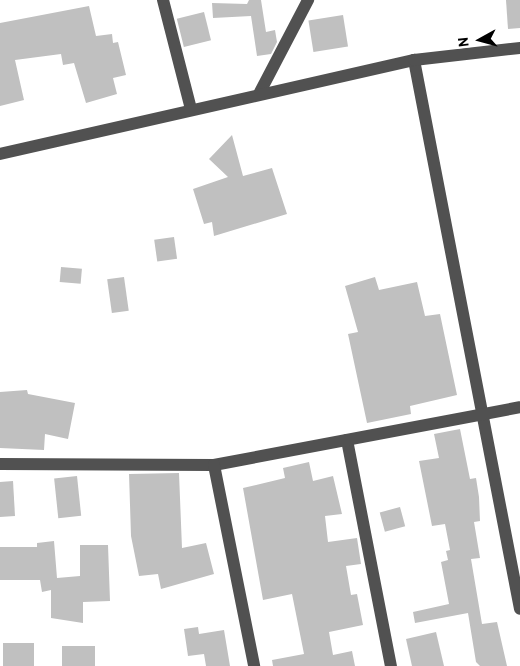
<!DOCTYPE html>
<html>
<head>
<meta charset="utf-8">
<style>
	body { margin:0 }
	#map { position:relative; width:520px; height:666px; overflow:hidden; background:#fff; font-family:Overpass,sans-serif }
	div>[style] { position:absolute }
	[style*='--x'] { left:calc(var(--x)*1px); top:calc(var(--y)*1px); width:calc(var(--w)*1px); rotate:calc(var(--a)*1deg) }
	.building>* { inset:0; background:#c0c0c0; transform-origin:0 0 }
	.minor>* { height:12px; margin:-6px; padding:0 6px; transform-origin:6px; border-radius:6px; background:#515151 }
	span { translate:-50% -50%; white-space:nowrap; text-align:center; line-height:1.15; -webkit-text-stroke:5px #fff; paint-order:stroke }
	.north { position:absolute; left:455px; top:15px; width:50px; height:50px; -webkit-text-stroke:4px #fff; paint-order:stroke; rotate:263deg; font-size:14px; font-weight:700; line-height:20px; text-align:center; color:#000 }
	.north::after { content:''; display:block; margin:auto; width:18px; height:22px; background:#000; clip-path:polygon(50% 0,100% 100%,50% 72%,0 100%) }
</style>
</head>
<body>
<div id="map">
	<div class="building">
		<i style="clip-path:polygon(249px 0,261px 0,266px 32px,275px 30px,277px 42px,271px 54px,257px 56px,251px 16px,213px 18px,212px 3px,247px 4px)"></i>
		<i style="clip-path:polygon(506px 0,520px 0,520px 28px,508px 29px)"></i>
		<i style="clip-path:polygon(89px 6px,96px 36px,112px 34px,113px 43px,118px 42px,126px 75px,113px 78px,117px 94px,86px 103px,74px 63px,63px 65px,61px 54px,15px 60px,24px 100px,0 106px,0 23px)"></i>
		<i style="left:204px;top:12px;width:29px;height:28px;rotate:76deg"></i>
		<i style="left:343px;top:15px;width:32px;height:35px;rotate:81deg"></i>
		<i style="clip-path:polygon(232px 135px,243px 176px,272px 168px,287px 214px,214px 236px,212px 222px,204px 224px,193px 189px,228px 177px,209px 159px)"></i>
		<i style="left:174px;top:237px;width:22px;height:20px;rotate:82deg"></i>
		<i style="left:61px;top:267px;width:21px;height:15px;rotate:5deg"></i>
		<i style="left:124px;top:277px;width:34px;height:17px;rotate:82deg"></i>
		<i style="clip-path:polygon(375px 277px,379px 290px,417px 282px,425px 316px,440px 314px,457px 395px,410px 406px,411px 414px,367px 423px,348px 334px,358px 332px,345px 286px)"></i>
		<i style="clip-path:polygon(27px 390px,28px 394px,75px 403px,68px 439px,45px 434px,44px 450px,0 448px,0 392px)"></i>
		<i style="clip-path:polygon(460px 429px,470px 479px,476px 478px,479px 497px,480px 521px,474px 522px,480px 558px,471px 559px,482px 624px,497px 622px,507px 666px,480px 666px,476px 662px,468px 613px,415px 623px,413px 612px,449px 604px,441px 562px,448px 560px,446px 551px,450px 550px,445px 524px,432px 526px,419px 461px,439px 458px,434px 434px)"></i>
		<i style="clip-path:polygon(309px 462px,313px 481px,333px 476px,342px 514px,325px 516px,328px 542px,357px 538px,361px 564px,346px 566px,351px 595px,357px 594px,363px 625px,329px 632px,333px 655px,352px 651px,355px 666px,273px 666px,272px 660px,304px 654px,292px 594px,263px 600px,243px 488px,285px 478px,283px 468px)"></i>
		<i style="clip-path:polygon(179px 473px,182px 548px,206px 543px,214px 574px,161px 589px,158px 574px,139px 576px,131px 536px,129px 474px)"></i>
		<i style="left:77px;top:476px;width:40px;height:23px;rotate:84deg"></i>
		<i style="clip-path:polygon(13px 481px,15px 516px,0 517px,0 482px)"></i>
		<i style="left:400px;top:507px;width:20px;height:21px;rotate:75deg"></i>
		<i style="clip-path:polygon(54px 541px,57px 578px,80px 576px,80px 545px,108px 545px,110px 601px,83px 602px,83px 623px,51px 618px,51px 590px,42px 592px,40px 580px,0 580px,0 547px,37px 547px,37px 543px)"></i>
		<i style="clip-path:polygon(198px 627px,199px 634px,224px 630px,230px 666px,206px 666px,204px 654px,188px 656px,184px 629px)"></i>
		<i style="clip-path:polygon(436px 632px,444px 666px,412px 666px,406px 639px)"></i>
		<i style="left:3px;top:643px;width:31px;height:23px"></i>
		<i style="left:62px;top:646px;width:33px;height:20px"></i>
	</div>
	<div class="minor">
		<i style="--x:163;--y:0;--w:113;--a:75.6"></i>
		<i style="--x:414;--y:60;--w:559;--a:79.07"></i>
		<i style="--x:260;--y:92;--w:104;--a:-62.4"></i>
		<i style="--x:0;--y:154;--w:425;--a:-12.8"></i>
		<i style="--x:414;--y:60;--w:107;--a:-6.5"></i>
		<i style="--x:347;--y:440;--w:230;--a:79"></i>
		<i style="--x:0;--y:464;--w:214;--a:0.3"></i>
		<i style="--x:214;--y:465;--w:311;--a:-10.7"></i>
		<i style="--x:214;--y:465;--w:205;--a:78.7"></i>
	</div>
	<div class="north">N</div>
</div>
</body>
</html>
